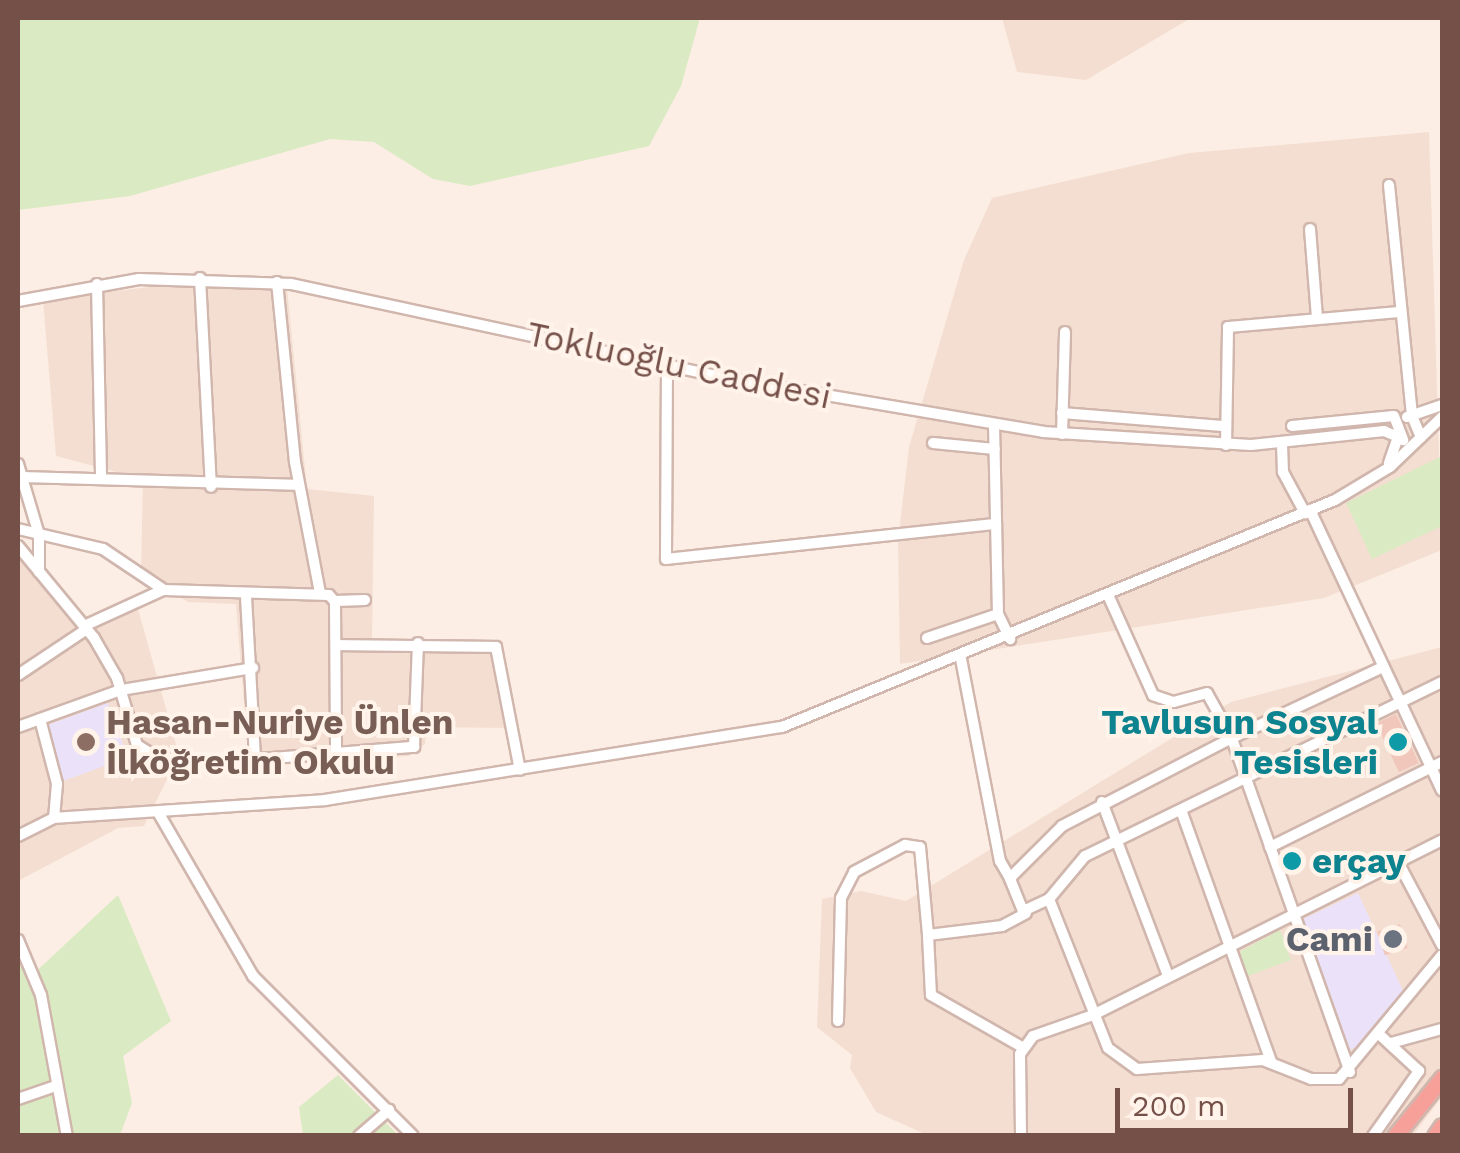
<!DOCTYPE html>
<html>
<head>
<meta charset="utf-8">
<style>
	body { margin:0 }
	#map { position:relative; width:1460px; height:1153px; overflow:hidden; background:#fceee4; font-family:"Work Sans",sans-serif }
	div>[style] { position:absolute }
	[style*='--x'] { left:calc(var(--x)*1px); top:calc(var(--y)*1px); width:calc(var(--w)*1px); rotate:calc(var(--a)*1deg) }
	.residential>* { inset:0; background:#f4ded2 }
	.education>* { inset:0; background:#ebe1f9; transform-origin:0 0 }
	.green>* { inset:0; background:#daeac2 }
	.building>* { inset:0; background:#f2c7bb; transform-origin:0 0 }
	.roads { filter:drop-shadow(2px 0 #d0b6ad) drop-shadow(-2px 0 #d0b6ad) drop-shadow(0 2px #d0b6ad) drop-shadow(0 -2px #d0b6ad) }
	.minor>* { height:10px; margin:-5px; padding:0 5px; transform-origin:5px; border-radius:5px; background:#fff }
	.highway>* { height:15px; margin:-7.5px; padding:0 7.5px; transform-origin:7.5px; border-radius:7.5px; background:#f7a09a }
	.dots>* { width:28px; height:28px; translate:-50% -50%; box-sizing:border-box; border:5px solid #fff3ea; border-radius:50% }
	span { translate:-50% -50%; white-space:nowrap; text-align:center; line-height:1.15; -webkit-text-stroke:8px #fff3ea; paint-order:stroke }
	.street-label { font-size:35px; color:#755049 }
	.education-label { font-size:35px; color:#785e54; font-weight:700 }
	.left { translate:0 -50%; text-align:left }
	.culture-label { font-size:35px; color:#0d838f; font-weight:700 }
	.right { translate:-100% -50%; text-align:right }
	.worship-label { font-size:35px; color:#5b616d; font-weight:700 }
	.frame { position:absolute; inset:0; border:20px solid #755049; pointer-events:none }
	.scale { position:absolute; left:1115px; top:1088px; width:238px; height:45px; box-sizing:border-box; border:5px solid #755049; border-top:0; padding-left:12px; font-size:30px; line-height:35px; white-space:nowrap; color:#755049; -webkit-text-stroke:8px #fff3ea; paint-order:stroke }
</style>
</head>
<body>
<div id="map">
	<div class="residential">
		<i style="clip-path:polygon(1002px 18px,1191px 18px,1086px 80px,1017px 72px)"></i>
		<i style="clip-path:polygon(1429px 132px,1442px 550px,1324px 598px,900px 664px,898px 541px,909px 447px,964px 260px,992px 198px,1189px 153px)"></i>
		<i style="clip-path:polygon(173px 284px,287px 288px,307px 489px,374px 496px,372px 642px,501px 643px,510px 728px,427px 727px,425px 744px,409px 756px,249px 766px,236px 604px,188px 602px,141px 573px,143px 479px,56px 456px,43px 300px)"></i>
		<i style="clip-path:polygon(18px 537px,94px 626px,138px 609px,179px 755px,144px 826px,118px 828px,18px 881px)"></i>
		<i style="clip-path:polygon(1442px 647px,1442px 1097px,1413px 1135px,927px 1135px,876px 1112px,850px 1068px,852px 1055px,817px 1027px,822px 899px,861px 891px,906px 901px,1231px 702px)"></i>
	</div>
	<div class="education">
		<i style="left:108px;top:703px;width:58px;height:68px;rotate:70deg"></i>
		<i style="clip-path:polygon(1358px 893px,1404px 993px,1363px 1045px,1345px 1051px,1299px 921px)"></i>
	</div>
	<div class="green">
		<i style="clip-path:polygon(18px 18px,700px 18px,681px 86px,649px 146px,470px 186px,433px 179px,374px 142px,330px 139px,130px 196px,18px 210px)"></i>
		<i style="clip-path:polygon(1442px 456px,1442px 526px,1372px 559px,1346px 503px)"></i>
		<i style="clip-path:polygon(118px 895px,171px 1021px,123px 1056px,132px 1103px,120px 1135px,18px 1135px,18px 952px,29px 978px)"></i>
		<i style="clip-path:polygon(1280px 930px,1291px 960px,1237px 980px,1228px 958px)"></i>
		<i style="clip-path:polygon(338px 1075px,398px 1135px,303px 1135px,299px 1107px)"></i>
	</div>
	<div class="building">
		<i style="left:1396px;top:714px;width:54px;height:22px;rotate:65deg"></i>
		<i style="left:1400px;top:924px;width:25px;height:24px;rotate:72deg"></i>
	</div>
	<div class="roads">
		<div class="minor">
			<i style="--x:1389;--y:185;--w:232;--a:84.3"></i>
			<i style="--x:1412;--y:416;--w:23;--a:67"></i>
			<i style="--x:1310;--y:229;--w:89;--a:85.5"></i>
			<i style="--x:200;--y:278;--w:209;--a:87"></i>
			<i style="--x:277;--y:282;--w:181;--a:84.3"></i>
			<i style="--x:295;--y:462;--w:133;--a:79.2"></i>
			<i style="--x:97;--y:284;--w:190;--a:88.8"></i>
			<i style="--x:18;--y:301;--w:123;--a:-10.3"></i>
			<i style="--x:139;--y:279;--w:152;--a:1.9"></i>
			<i style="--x:291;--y:284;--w:450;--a:12.2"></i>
			<i style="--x:731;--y:379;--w:316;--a:9.6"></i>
			<i style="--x:1043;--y:432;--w:208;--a:3.6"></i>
			<i style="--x:1251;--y:445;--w:134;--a:-6"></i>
			<i style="--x:1384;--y:431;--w:15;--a:23"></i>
			<i style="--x:1398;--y:437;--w:28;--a:109"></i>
			<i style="--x:667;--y:365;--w:194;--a:90.3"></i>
			<i style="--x:666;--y:559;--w:332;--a:-6.1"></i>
			<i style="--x:1062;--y:413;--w:164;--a:4.6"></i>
			<i style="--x:1407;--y:417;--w:37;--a:-19"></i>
			<i style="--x:994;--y:424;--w:190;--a:88.8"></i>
			<i style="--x:998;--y:614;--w:28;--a:64"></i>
			<i style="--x:1292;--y:426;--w:102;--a:-5.6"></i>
			<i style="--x:1394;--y:416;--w:26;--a:69"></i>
			<i style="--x:1062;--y:434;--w:102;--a:-88.3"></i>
			<i style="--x:933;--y:443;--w:62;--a:5.5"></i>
			<i style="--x:1282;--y:444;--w:28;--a:88"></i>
			<i style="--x:1283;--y:472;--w:47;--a:61.8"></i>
			<i style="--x:1226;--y:445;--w:118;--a:-89"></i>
			<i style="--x:1228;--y:327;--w:172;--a:-5"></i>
			<i style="--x:18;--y:464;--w:74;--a:73.5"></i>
			<i style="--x:39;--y:535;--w:37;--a:90"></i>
			<i style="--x:18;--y:477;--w:280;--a:1.6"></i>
			<i style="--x:1310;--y:510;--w:310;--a:64.8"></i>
			<i style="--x:18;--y:529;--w:87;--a:13.2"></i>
			<i style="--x:103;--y:549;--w:73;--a:33.9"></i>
			<i style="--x:164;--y:590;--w:165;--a:1.7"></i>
			<i style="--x:329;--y:595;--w:9;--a:49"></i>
			<i style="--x:335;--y:602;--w:151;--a:89.6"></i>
			<i style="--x:18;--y:546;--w:119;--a:50.4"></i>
			<i style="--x:94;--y:638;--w:46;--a:60.1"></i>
			<i style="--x:117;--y:678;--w:70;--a:73.4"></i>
			<i style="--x:137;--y:745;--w:25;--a:32"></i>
			<i style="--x:158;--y:758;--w:64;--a:3.6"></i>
			<i style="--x:222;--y:762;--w:193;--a:-4.5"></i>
			<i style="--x:414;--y:747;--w:104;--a:-87.8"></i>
			<i style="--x:246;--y:597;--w:163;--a:86.8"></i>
			<i style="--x:335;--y:601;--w:30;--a:-2"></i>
			<i style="--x:84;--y:626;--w:87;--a:-24.5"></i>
			<i style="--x:927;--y:638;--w:75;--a:-18.7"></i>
			<i style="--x:336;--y:645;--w:160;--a:0.7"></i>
			<i style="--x:496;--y:647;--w:125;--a:79"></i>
			<i style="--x:961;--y:659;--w:206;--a:79.1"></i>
			<i style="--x:1000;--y:861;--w:20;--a:60"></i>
			<i style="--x:18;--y:675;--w:83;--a:-33.7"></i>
			<i style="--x:1442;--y:682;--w:397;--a:154"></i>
			<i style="--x:1085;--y:856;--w:56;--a:129.9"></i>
			<i style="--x:1049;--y:899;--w:160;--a:68.4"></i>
			<i style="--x:1108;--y:1048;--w:36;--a:36"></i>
			<i style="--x:1137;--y:1069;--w:126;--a:-4.1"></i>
			<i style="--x:1263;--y:1060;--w:52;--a:21.6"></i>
			<i style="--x:1311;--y:1079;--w:28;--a:0"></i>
			<i style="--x:1339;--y:1079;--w:161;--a:-50.3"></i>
			<i style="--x:40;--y:719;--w:67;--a:75.3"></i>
			<i style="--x:57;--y:784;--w:34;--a:95"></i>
			<i style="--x:18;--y:727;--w:109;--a:-19.8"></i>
			<i style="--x:121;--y:690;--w:134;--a:-9.5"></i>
			<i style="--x:1102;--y:802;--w:186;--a:69.2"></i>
			<i style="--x:1181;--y:810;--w:268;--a:70.3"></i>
			<i style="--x:158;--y:812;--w:190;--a:59.9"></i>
			<i style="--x:253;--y:976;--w:226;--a:45"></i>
			<i style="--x:18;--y:836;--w:40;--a:-26.6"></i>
			<i style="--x:54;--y:818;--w:272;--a:-3.8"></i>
			<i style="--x:325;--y:800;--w:463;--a:-9.1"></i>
			<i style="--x:782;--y:727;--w:598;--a:-22.32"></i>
			<i style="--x:1335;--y:500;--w:64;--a:-31"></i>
			<i style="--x:1390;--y:467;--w:72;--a:-43.9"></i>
			<i style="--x:1270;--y:847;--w:192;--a:-26.3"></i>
			<i style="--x:1398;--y:862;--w:94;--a:62.1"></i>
			<i style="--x:1049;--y:899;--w:29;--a:155"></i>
			<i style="--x:1023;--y:911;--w:35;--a:-112"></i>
			<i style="--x:1010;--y:878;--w:74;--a:-45"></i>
			<i style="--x:1062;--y:826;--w:191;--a:-27.4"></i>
			<i style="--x:1232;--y:738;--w:51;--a:-119.1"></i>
			<i style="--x:1207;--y:693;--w:35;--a:165"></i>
			<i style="--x:1173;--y:702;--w:21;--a:-161"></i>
			<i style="--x:1153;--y:695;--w:107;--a:-114.2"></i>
			<i style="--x:18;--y:940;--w:60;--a:67.3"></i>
			<i style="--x:41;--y:995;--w:143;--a:79.6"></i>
			<i style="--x:838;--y:1021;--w:123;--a:-88.6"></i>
			<i style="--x:841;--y:898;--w:29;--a:-63"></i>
			<i style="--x:854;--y:872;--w:58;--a:-27.9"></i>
			<i style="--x:905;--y:845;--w:15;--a:8"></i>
			<i style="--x:920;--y:847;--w:88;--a:84.8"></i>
			<i style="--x:1391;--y:1043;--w:53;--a:-15.4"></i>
			<i style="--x:1022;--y:1047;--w:105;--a:-150.3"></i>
			<i style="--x:931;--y:995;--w:60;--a:-92.9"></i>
			<i style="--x:928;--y:935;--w:75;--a:-6.9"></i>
			<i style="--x:1002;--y:926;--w:27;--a:-28"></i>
			<i style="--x:1350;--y:1072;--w:354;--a:-109.5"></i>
			<i style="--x:1232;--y:738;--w:167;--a:-25.2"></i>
			<i style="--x:18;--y:1099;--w:39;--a:-19"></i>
			<i style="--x:359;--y:1136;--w:40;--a:-41"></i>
			<i style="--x:1021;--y:1136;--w:82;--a:-90.7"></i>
			<i style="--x:1020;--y:1054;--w:22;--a:-54"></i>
			<i style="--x:1033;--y:1036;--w:64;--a:-19.3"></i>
			<i style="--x:1093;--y:1015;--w:390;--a:-26.6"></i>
			<i style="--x:1373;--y:1136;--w:80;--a:-54.7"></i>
			<i style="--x:1419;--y:1071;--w:53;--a:-137.3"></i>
		</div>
		<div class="highway">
			<i style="--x:1395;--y:1136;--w:75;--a:-51"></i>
			<i style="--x:1435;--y:1136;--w:12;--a:-55"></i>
		</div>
	</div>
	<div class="dots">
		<i style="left:86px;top:742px;background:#8d6e63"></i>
		<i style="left:1398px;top:742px;background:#0f9aa8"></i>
		<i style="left:1292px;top:861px;background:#0f9aa8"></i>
		<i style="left:1393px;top:939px;background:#6b7280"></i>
	</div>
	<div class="street-label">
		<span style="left:679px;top:365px;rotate:12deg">Tokluoğlu Caddesi</span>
	</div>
	<div class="education-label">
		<span class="left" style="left:106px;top:742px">Hasan-Nuriye Ünlen<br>İlköğretim Okulu</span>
	</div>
	<div class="culture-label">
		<span class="right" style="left:1378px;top:742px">Tavlusun Sosyal<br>Tesisleri</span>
		<span class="left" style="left:1312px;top:861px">erçay</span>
	</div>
	<div class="worship-label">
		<span class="right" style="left:1373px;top:939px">Cami</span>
	</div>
	<div class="frame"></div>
	<div class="scale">200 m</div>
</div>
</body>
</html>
